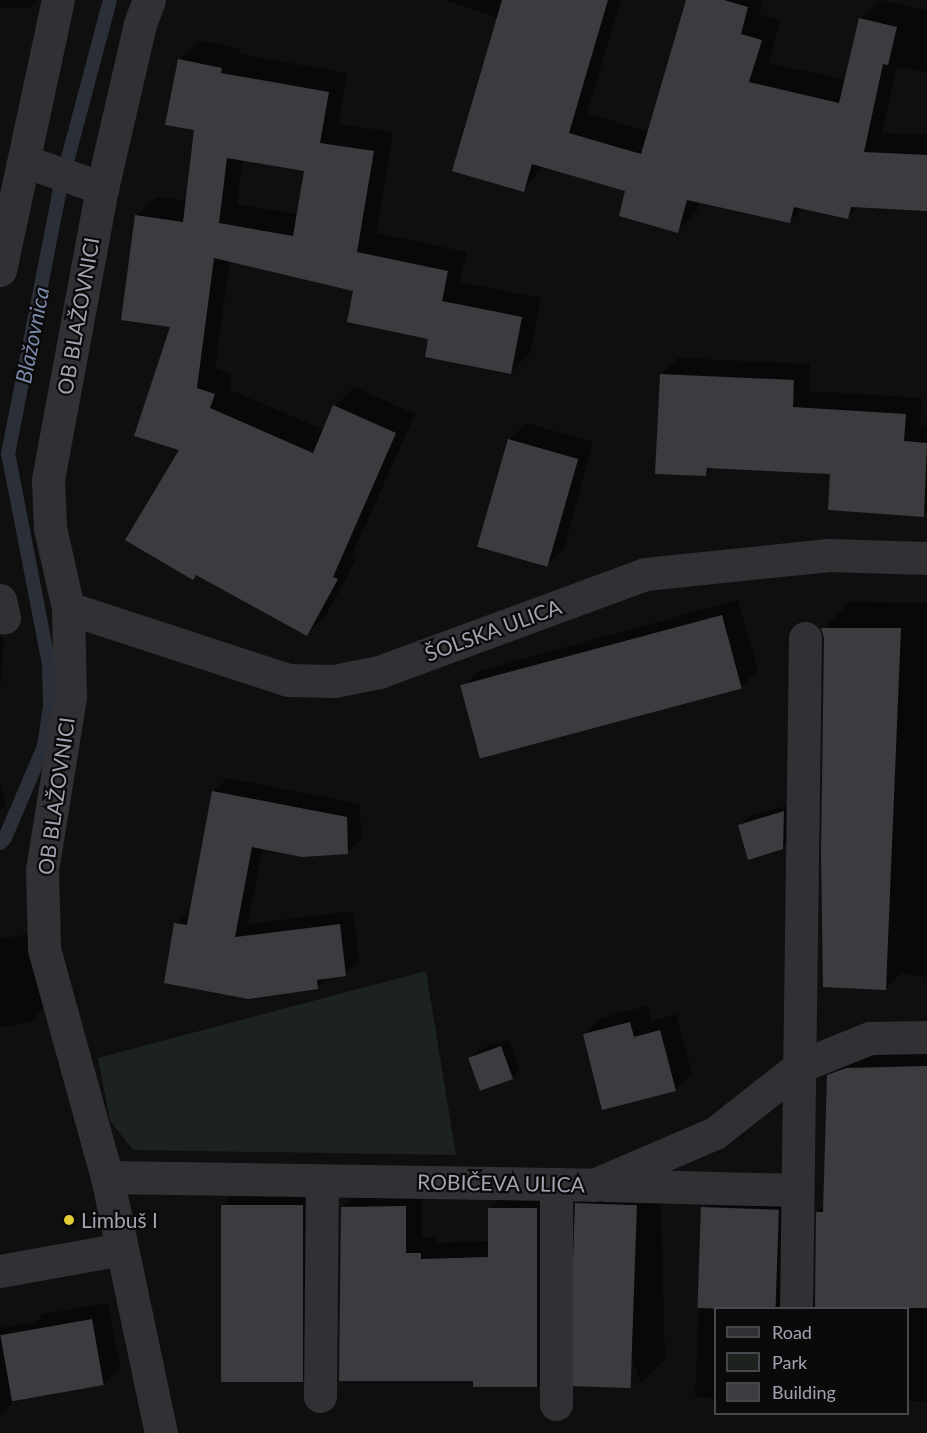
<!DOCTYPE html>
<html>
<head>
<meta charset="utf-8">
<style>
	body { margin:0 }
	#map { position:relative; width:927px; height:1433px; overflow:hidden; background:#100f10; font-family:Lato,sans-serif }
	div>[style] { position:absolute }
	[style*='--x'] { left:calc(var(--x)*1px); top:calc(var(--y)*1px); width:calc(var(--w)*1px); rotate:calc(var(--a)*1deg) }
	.green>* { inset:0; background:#1c231e }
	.shadow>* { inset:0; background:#0007 }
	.stream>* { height:14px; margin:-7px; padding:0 7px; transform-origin:7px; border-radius:7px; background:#2a2f38 }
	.building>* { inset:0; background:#3c3c40; transform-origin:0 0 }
	.street>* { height:33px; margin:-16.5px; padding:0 16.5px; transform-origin:16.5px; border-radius:16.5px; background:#313135 }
	.dots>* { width:16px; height:16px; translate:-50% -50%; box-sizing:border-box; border:3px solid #0b0a0b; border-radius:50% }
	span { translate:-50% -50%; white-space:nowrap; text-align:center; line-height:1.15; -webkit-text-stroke:4.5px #0b0a0b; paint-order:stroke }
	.street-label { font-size:21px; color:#a1a3b0 }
	.poi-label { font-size:21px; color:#a1a3b0 }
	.left { translate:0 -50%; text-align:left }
	.water-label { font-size:22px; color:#7a89a9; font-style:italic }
	.legend { position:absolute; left:714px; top:1307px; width:195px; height:108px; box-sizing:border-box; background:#0b0a0b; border:2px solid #47474d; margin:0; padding:8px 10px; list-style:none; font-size:18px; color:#a1a3b0 }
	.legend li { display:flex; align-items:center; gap:12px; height:30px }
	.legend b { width:30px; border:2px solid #47474d }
</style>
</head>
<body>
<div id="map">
	<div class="green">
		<i style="clip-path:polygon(426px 971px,456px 1155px,133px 1150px,110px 1121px,98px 1058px)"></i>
	</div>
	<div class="shadow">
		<i style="clip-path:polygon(0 0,38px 0,30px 8px,0 8px)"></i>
		<i style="clip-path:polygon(444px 0,621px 0,587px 113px,649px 132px,688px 0,763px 0,759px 14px,781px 20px,768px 63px,846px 80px,860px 19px,879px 0,927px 10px,927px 73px,897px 66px,882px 133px,927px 135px,927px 210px,860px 206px,848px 217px,804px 207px,789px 222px,700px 201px,697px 211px,677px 231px,627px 190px,544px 166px,523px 190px,498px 18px)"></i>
		<i style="clip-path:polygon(evenodd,199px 40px,240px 49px,239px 54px,347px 73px,339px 124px,393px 132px,376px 233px,467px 252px,460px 282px,541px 298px,530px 353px,510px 373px,430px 338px,355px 290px,230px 260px,215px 368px,233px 375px,228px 389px,324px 430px,335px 406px,354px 387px,415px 414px,351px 557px,356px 560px,326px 615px,307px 634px,197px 574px,193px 578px,172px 326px,137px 216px,156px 197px,187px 201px,196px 129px,180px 60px,199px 40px,243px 159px,305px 170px,298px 214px,237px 204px,243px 159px)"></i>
		<i style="clip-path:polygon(678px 358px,810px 364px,809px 391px,922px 398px,920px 425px,927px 425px,927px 511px,923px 515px,832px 472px,714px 467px,706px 475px,661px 374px)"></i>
		<i style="clip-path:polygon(526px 423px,593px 442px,564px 548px,547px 565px,509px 440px)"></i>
		<i style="clip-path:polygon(738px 600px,758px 670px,741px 687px,463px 688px,479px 671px)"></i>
		<i style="clip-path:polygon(850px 602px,927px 603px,927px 977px,901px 973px,886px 988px,823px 629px)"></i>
		<i style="clip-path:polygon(0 637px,4px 638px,0 691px)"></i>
		<i style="clip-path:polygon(227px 778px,360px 804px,361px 839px,347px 853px,262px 848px,248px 924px,353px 911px,359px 960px,345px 974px,328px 977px,317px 988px,176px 924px,191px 910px,213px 792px)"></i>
		<i style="clip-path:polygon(0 784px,6px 804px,0 810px)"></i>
		<i style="clip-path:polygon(792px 804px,791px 839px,783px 847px,739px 826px,748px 817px)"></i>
		<i style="clip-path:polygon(34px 933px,47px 1005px,30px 1022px,0 1027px,0 939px)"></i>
		<i style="clip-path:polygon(647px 1006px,651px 1021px,676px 1014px,692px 1073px,675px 1090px,584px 1034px,601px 1018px)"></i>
		<i style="clip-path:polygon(509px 1039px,520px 1070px,512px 1078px,470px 1058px,478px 1050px)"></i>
		<i style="clip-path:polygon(927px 1042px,927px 1401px,908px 1401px,908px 1308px,716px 1308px,716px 1398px,695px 1397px,703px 1208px,728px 1182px,803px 1186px,812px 1299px,816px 1300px,818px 1212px,824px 1206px,829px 1076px,854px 1050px)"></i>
		<i style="clip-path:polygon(600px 1180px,660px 1181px,665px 1359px,641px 1383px,576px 1204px)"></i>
		<i style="clip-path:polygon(239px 1189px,319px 1189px,317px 1364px,301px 1380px,222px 1206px)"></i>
		<i style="clip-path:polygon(422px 1190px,422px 1237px,437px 1237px,437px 1243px,489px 1241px,490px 1208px,506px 1191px,553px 1192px,553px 1369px,537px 1386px,475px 1380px,342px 1208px,359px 1191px)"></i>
		<i style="clip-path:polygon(108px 1303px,120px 1367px,104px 1384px,18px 1397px,0 1415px,0 1328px,36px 1322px,43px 1314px)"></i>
	</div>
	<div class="stream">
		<i style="--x:0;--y:843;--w:7;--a:-45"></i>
		<i style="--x:5;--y:838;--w:100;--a:-67"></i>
		<i style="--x:44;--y:746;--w:40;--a:-81.5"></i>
		<i style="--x:50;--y:706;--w:42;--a:-91.4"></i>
		<i style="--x:49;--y:664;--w:214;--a:-101"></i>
		<i style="--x:8;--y:454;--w:275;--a:-78.9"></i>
		<i style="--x:61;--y:184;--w:190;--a:-75.1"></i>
	</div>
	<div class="building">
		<i style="clip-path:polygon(502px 0,608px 0,569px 133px,641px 154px,686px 0,724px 0,748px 7px,741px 34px,762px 40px,749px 82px,839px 103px,859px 18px,897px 27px,888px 65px,883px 64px,864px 152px,927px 155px,927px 211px,851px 207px,848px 219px,794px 207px,790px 223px,687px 200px,678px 233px,619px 216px,625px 191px,532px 164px,524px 192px,452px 171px)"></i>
		<i style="clip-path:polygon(evenodd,178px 59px,222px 68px,221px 73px,329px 92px,320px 143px,374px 151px,357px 252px,448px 271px,442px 301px,522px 317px,511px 374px,425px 357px,428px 339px,347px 322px,353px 291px,214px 258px,197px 388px,215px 394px,210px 408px,313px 453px,333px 405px,396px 433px,333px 577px,338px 579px,307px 636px,196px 575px,193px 580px,125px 540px,179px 450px,134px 436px,170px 327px,121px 320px,135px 215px,183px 222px,194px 130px,165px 125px,178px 59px,227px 158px,304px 171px,293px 236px,219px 223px,227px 158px)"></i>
		<i style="clip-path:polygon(660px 374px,794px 380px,793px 407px,906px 414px,904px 441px,927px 443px,924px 517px,828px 510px,830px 474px,707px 468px,706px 476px,655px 474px)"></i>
		<i style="left:508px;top:439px;width:73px;height:112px;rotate:16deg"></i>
		<i style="left:722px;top:615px;width:76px;height:271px;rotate:75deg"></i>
		<i style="clip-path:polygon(821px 628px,901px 628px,886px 990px,823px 987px,821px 852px,824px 638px)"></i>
		<i style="clip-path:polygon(212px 791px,347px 817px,348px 854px,302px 857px,252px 847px,235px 937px,340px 924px,346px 976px,317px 980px,318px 989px,248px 999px,164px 983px,174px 923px,187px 925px)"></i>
		<i style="clip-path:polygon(784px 811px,783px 849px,748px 860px,738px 825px)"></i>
		<i style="clip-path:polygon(630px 1022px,634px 1037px,660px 1030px,676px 1091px,602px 1110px,583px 1034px)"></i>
		<i style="left:501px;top:1046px;width:35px;height:35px;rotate:70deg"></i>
		<i style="clip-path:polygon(927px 1066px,927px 1308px,815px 1308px,816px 1212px,823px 1212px,827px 1075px,846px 1068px)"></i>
		<i style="left:575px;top:1203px;width:62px;height:183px;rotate:2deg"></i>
		<i style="left:221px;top:1205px;width:82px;height:177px"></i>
		<i style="clip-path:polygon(406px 1206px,406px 1253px,421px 1253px,421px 1259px,488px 1257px,488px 1208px,537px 1208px,537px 1387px,473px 1387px,473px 1381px,339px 1381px,341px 1207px)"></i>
		<i style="left:701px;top:1207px;width:78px;height:101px;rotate:2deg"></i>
		<i style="left:92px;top:1319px;width:67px;height:93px;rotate:80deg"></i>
	</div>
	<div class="street">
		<i style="--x:149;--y:0;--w:26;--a:111"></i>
		<i style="--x:140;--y:24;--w:168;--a:103"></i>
		<i style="--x:102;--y:188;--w:297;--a:100.5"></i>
		<i style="--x:48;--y:480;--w:48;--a:87.6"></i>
		<i style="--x:50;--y:528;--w:82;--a:77.3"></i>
		<i style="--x:68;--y:608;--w:89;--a:88.7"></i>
		<i style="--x:70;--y:697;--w:175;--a:99.2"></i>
		<i style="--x:42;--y:870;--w:79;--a:88.5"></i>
		<i style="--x:44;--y:949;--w:237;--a:74.6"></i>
		<i style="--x:107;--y:1177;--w:262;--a:78.1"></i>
		<i style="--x:24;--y:161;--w:83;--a:19.1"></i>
		<i style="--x:0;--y:270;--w:276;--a:-77.9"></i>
		<i style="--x:0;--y:600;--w:18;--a:77"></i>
		<i style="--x:68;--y:608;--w:231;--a:18.1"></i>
		<i style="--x:288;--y:680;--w:46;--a:1.2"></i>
		<i style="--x:334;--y:681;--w:46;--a:-11.3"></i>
		<i style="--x:379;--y:672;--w:283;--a:-20.2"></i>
		<i style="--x:645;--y:574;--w:185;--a:-5.9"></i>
		<i style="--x:829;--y:555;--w:98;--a:1.8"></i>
		<i style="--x:107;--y:1177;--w:487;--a:0.9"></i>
		<i style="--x:594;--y:1185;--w:132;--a:-23.3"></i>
		<i style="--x:715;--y:1133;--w:108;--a:-38.2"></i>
		<i style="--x:800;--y:1066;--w:75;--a:-21.8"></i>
		<i style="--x:870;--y:1038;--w:57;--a:-1"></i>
		<i style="--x:556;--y:1184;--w:220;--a:90"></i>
		<i style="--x:605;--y:1185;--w:192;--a:1.5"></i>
		<i style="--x:0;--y:1271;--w:124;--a:-10.2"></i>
		<i style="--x:796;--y:1308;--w:670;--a:-89.23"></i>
		<i style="--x:320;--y:1396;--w:215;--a:-89.5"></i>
	</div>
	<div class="dots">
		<i style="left:69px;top:1220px;background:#e1cd36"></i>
	</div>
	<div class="street-label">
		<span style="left:78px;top:316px;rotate:-80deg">OB BLAŽOVNICI</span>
		<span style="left:493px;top:630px;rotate:-20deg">ŠOLSKA ULICA</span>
		<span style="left:56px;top:796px;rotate:-82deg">OB BLAŽOVNICI</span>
		<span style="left:501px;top:1183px;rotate:1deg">ROBIČEVA ULICA</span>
	</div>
	<div class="poi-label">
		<span class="left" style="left:81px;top:1220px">Limbuš I</span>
	</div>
	<div class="water-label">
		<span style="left:32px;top:335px;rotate:-79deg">Blažovnica</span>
	</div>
	<ul class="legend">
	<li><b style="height:8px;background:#313135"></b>Road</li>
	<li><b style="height:16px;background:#1c231e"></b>Park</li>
	<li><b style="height:16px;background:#3c3c40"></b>Building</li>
	</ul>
</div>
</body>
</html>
